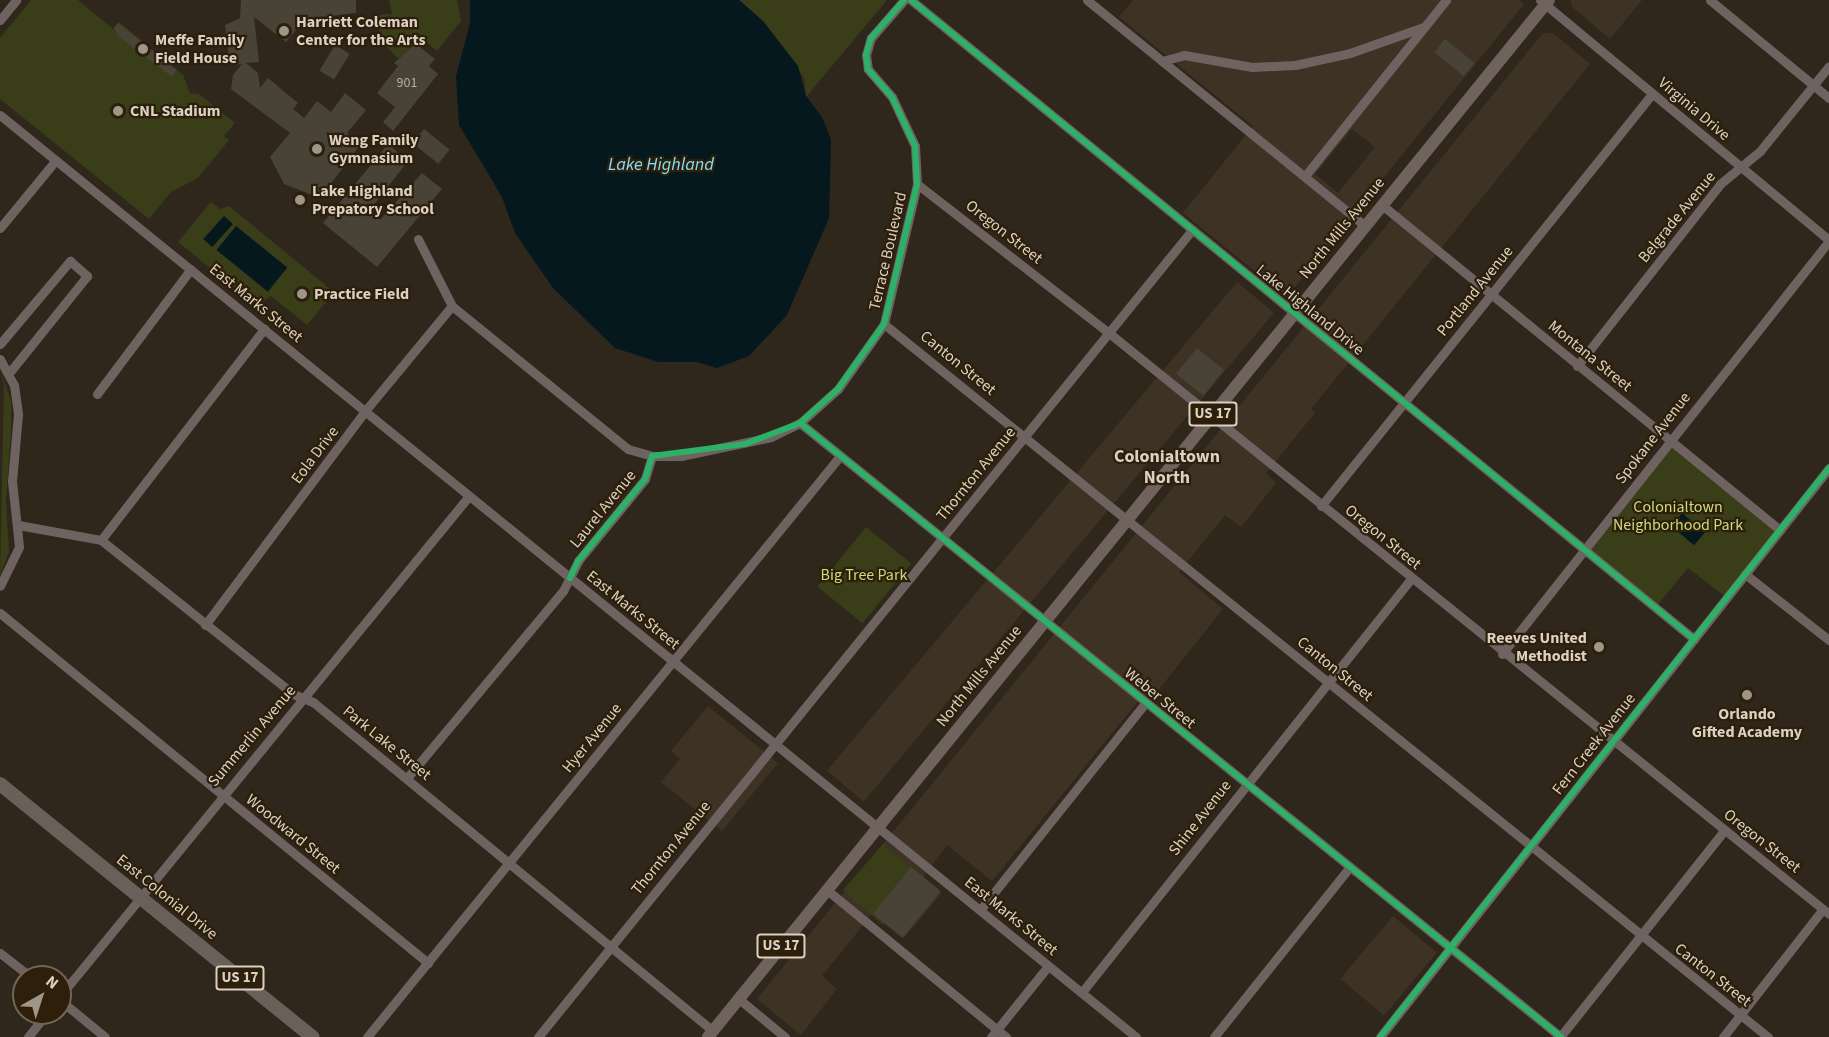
<!DOCTYPE html>
<html>
<head>
<meta charset="utf-8">
<style>
	body { margin:0 }
	#map { position:relative; width:1829px; height:1037px; overflow:hidden; background:#2f271b; font-family:"Source Sans 3",sans-serif }
	div>[style] { position:absolute }
	[style*='--x'] { left:calc(var(--x)*1px); top:calc(var(--y)*1px); width:calc(var(--w)*1px); rotate:calc(var(--a)*1deg) }
	.commercial>* { inset:0; background:#3e3224; transform-origin:0 0 }
	.green>* { inset:0; background:#393e19; transform-origin:0 0 }
	.water>* { inset:0; background:#04181e; transform-origin:0 0 }
	.building>* { inset:0; background:#494237; transform-origin:0 0 }
	.minor>* { height:9px; margin:-4.5px; padding:0 4.5px; transform-origin:4.5px; border-radius:4.5px; background:#6e6361 }
	.major>* { height:12px; margin:-6px; padding:0 6px; transform-origin:6px; border-radius:6px; background:#70635d }
	.highway>* { height:14px; margin:-7px; padding:0 7px; transform-origin:7px; border-radius:7px; background:#686059 }
	.cycleway>* { height:6px; margin:-3px; padding:0 3px; transform-origin:3px; border-radius:3px; background:#2db169 }
	.dots>* { width:16px; height:16px; translate:-50% -50%; box-sizing:border-box; border:3px solid #2d1f09; border-radius:50% }
	span { translate:-50% -50%; white-space:nowrap; text-align:center; line-height:1.15; -webkit-text-stroke:4.5px #2d1f09; paint-order:stroke }
	.number-label { font-size:14px; color:#b6ada1 }
	.number-label span { -webkit-text-stroke-width:0 }
	.shield-label span { padding:2px 4px; background:#2d1f09; border:2px solid; border-radius:4px; -webkit-text-stroke-width:0 }
	.shield-label { font-size:15px; color:#dad1c4; font-weight:700 }
	.poi-label { font-size:16px; color:#dad1c4; font-weight:700 }
	.left { translate:0 -50%; text-align:left }
	.right { translate:-100% -50%; text-align:right }
	.street-label { font-size:16px; color:#dad1c4 }
	.park-label { font-size:16px; color:#c9dc7d }
	.water-label { font-size:18px; color:#82dffd; font-style:italic }
	.neighbourhood-label { font-size:18px; color:#dad1c4; font-weight:700 }
	.north { position:absolute; left:12px; top:965px; width:60px; height:60px; box-sizing:border-box; background:#2d1f09; border:2px solid #726654; border-radius:50%; rotate:39deg; font-size:16px; font-weight:700; line-height:24px; text-align:center; color:#dad1c4 }
	.north::after { content:''; display:block; margin:auto; width:21px; height:27px; background:#9e9689; clip-path:polygon(50% 0,100% 100%,50% 72%,0 100%) }
</style>
</head>
<body>
<div id="map">
	<div class="commercial">
		<i style="clip-path:polygon(evenodd,1133px 0,1519px 0,1524px 4px,1287px 297px,1183px 213px,1253px 126px,1119px 17px,1133px 0,1352px 129px,1375px 147px,1338px 193px,1315px 174px,1352px 129px)"></i>
		<i style="clip-path:polygon(1571px 0,1642px 0,1610px 39px,1571px 6px)"></i>
		<i style="clip-path:polygon(1543px 33px,1553px 33px,1590px 64px,1311px 409px,1315px 413px,1266px 473px,1276px 483px,1241px 527px,1225px 515px,1179px 572px,1223px 609px,1151px 699px,1144px 694px,992px 881px,947px 845px,923px 878px,942px 893px,903px 939px,872px 914px,822px 976px,837px 989px,801px 1035px,757px 999px)"></i>
		<i style="left:1237px;top:282px;width:48px;height:638px;rotate:40deg"></i>
		<i style="clip-path:polygon(708px 706px,778px 763px,722px 831px,661px 782px,680px 759px,671px 751px)"></i>
		<i style="left:1393px;top:916px;width:57px;height:82px;rotate:40deg"></i>
	</div>
	<div class="green">
		<i style="clip-path:polygon(31px 0,78px 0,113px 29px,119px 22px,183px 75px,190px 93px,199px 94px,235px 123px,224px 136px,229px 140px,198px 178px,171px 192px,149px 219px,0 99px,0 38px)"></i>
		<i style="clip-path:polygon(389px 0,457px 0,461px 21px,437px 51px,424px 40px,398px 59px,380px 39px,378px 15px,392px 14px)"></i>
		<i style="clip-path:polygon(739px 0,887px 0,806px 97px,804px 78px,763px 21px)"></i>
		<i style="clip-path:polygon(211px 202px,220px 209px,229px 206px,334px 292px,307px 325px,271px 296px,257px 306px,178px 242px)"></i>
		<i style="clip-path:polygon(0 369px,11px 401px,11px 432px,6px 501px,9px 552px,0 576px,4px 385px)"></i>
		<i style="clip-path:polygon(1670px 441px,1780px 530px,1727px 598px,1688px 568px,1655px 608px,1584px 550px)"></i>
		<i style="left:866px;top:527px;width:58px;height:77px;rotate:39deg"></i>
		<i style="left:883px;top:844px;width:53px;height:61px;rotate:41deg"></i>
	</div>
	<div class="water">
		<i style="clip-path:polygon(470px 0,739px 0,763px 21px,798px 66px,806px 96px,822px 117px,831px 140px,829px 218px,787px 315px,749px 356px,717px 368px,696px 362px,658px 362px,615px 348px,553px 288px,515px 233px,502px 197px,459px 125px,456px 76px,470px 23px)"></i>
		<i style="left:224px;top:216px;width:12px;height:31px;rotate:42deg"></i>
		<i style="left:236px;top:226px;width:66px;height:31px;rotate:39deg"></i>
		<i style="left:1682px;top:513px;width:30px;height:17px;rotate:40deg"></i>
	</div>
	<div class="building">
		<i style="clip-path:polygon(241px 0,356px 0,356px 13px,305px 19px,286px 42px,254px 17px,259px 62px,246px 63px,258px 73px,260px 88px,268px 78px,298px 103px,293px 109px,304px 118px,317px 101px,331px 112px,345px 93px,366px 110px,347px 133px,361px 144px,320px 198px,284px 184px,270px 157px,290px 133px,231px 89px,233px 75px,242px 64px,230px 65px,225px 25px,240px 18px)"></i>
		<i style="clip-path:polygon(118px 23px,177px 70px,172px 77px,119px 37px,114px 28px)"></i>
		<i style="left:1445px;top:39px;width:38px;height:17px;rotate:39deg"></i>
		<i style="clip-path:polygon(416px 44px,435px 59px,429px 66px,438px 74px,393px 131px,383px 122px,395px 107px,377px 93px,398px 66px,394px 63px)"></i>
		<i style="left:335px;top:45px;width:17px;height:30px;rotate:31deg"></i>
		<i style="left:424px;top:129px;width:33px;height:18px;rotate:39deg"></i>
		<i style="clip-path:polygon(388px 144px,408px 161px,369px 211px,380px 220px,422px 173px,442px 189px,377px 267px,323px 223px)"></i>
		<i style="left:1197px;top:348px;width:35px;height:33px;rotate:39deg"></i>
		<i style="left:911px;top:867px;width:38px;height:60px;rotate:39deg"></i>
	</div>
	<div class="minor">
		<i style="--x:911;--y:0;--w:1011;--a:39.22"></i>
		<i style="--x:1087;--y:0;--w:358;--a:39.1"></i>
		<i style="--x:1540;--y:0;--w:376;--a:39.7"></i>
		<i style="--x:1710;--y:0;--w:154;--a:39.5"></i>
		<i style="--x:0;--y:20;--w:26;--a:-51"></i>
		<i style="--x:1162;--y:61;--w:23;--a:-15"></i>
		<i style="--x:1184;--y:55;--w:69;--a:10"></i>
		<i style="--x:1252;--y:67;--w:43;--a:-2.7"></i>
		<i style="--x:1295;--y:65;--w:56;--a:-12.3"></i>
		<i style="--x:1350;--y:53;--w:78;--a:-19.4"></i>
		<i style="--x:0;--y:115;--w:1463;--a:39.06"></i>
		<i style="--x:1305;--y:176;--w:226;--a:-51.3"></i>
		<i style="--x:917;--y:184;--w:243;--a:37.8"></i>
		<i style="--x:1109;--y:333;--w:925;--a:38.9"></i>
		<i style="--x:1382;--y:205;--w:514;--a:39.23"></i>
		<i style="--x:0;--y:228;--w:87;--a:-50.6"></i>
		<i style="--x:418;--y:239;--w:75;--a:63.1"></i>
		<i style="--x:452;--y:306;--w:227;--a:39.1"></i>
		<i style="--x:628;--y:449;--w:25;--a:16"></i>
		<i style="--x:652;--y:456;--w:29;--a:0"></i>
		<i style="--x:681;--y:456;--w:92;--a:-11.9"></i>
		<i style="--x:771;--y:437;--w:32;--a:-26"></i>
		<i style="--x:800;--y:423;--w:51;--a:-41.8"></i>
		<i style="--x:838;--y:389;--w:80;--a:-54.7"></i>
		<i style="--x:884;--y:324;--w:144;--a:-76.7"></i>
		<i style="--x:917;--y:184;--w:38;--a:-93"></i>
		<i style="--x:915;--y:146;--w:54;--a:-115.1"></i>
		<i style="--x:892;--y:97;--w:37;--a:-131"></i>
		<i style="--x:868;--y:69;--w:14;--a:-98"></i>
		<i style="--x:866;--y:55;--w:18;--a:-74"></i>
		<i style="--x:871;--y:38;--w:50;--a:-49"></i>
		<i style="--x:884;--y:324;--w:1136;--a:38.89"></i>
		<i style="--x:0;--y:344;--w:109;--a:-49.9"></i>
		<i style="--x:70;--y:261;--w:23;--a:41"></i>
		<i style="--x:87;--y:276;--w:124;--a:128.8"></i>
		<i style="--x:0;--y:359;--w:30;--a:62"></i>
		<i style="--x:14;--y:385;--w:29;--a:82"></i>
		<i style="--x:18;--y:414;--w:67;--a:95.1"></i>
		<i style="--x:12;--y:481;--w:66;--a:83.9"></i>
		<i style="--x:19;--y:547;--w:43;--a:116"></i>
		<i style="--x:1577;--y:366;--w:231;--a:-51.8"></i>
		<i style="--x:1720;--y:184;--w:52;--a:-39.5"></i>
		<i style="--x:1760;--y:151;--w:109;--a:-50.9"></i>
		<i style="--x:97;--y:394;--w:156;--a:-53.1"></i>
		<i style="--x:800;--y:423;--w:978;--a:38.9"></i>
		<i style="--x:1321;--y:506;--w:528;--a:-51.22"></i>
		<i style="--x:18;--y:525;--w:84;--a:10.2"></i>
		<i style="--x:101;--y:540;--w:246;--a:38.7"></i>
		<i style="--x:293;--y:694;--w:22;--a:22"></i>
		<i style="--x:313;--y:702;--w:518;--a:39.44"></i>
		<i style="--x:101;--y:540;--w:267;--a:-52.3"></i>
		<i style="--x:1745;--y:574;--w:107;--a:38.2"></i>
		<i style="--x:0;--y:613;--w:553;--a:39.27"></i>
		<i style="--x:205;--y:625;--w:267;--a:-53.2"></i>
		<i style="--x:365;--y:411;--w:136;--a:-50.4"></i>
		<i style="--x:1502;--y:654;--w:527;--a:-51.63"></i>
		<i style="--x:407;--y:778;--w:244;--a:-50.2"></i>
		<i style="--x:563;--y:591;--w:34;--a:-63"></i>
		<i style="--x:578;--y:561;--w:106;--a:-50.7"></i>
		<i style="--x:645;--y:479;--w:24;--a:-73"></i>
		<i style="--x:827;--y:890;--w:232;--a:39.4"></i>
		<i style="--x:980;--y:910;--w:265;--a:-51.4"></i>
		<i style="--x:0;--y:953;--w:39;--a:38"></i>
		<i style="--x:1082;--y:992;--w:527;--a:-51.48"></i>
		<i style="--x:60;--y:996;--w:646;--a:-50.72"></i>
		<i style="--x:739;--y:999;--w:60;--a:39.6"></i>
		<i style="--x:60;--y:1000;--w:58;--a:39.4"></i>
		<i style="--x:28;--y:1037;--w:31;--a:-52"></i>
		<i style="--x:367;--y:1037;--w:749;--a:-50.85"></i>
		<i style="--x:538;--y:1037;--w:1039;--a:-50.98"></i>
		<i style="--x:991;--y:1037;--w:91;--a:-51.2"></i>
		<i style="--x:1214;--y:1037;--w:215;--a:-51.4"></i>
		<i style="--x:1380;--y:1037;--w:725;--a:-51.72"></i>
		<i style="--x:1560;--y:1037;--w:263;--a:-51.5"></i>
		<i style="--x:1723;--y:1037;--w:162;--a:-52"></i>
	</div>
	<div class="major">
		<i style="--x:708;--y:1037;--w:1335;--a:-50.96"></i>
	</div>
	<div class="highway">
		<i style="--x:0;--y:784;--w:402;--a:39"></i>
	</div>
	<div class="cycleway">
		<i style="--x:911;--y:0;--w:1011;--a:39.22"></i>
		<i style="--x:800;--y:423;--w:978;--a:38.9"></i>
		<i style="--x:570;--y:578;--w:19;--a:-65"></i>
		<i style="--x:578;--y:561;--w:106;--a:-50.7"></i>
		<i style="--x:645;--y:479;--w:24;--a:-73"></i>
		<i style="--x:652;--y:456;--w:94;--a:-7.4"></i>
		<i style="--x:745;--y:444;--w:59;--a:-20.9"></i>
		<i style="--x:800;--y:423;--w:51;--a:-41.8"></i>
		<i style="--x:838;--y:389;--w:80;--a:-54.7"></i>
		<i style="--x:884;--y:324;--w:144;--a:-76.7"></i>
		<i style="--x:917;--y:184;--w:38;--a:-93"></i>
		<i style="--x:915;--y:146;--w:54;--a:-115.1"></i>
		<i style="--x:892;--y:97;--w:37;--a:-131"></i>
		<i style="--x:868;--y:69;--w:14;--a:-98"></i>
		<i style="--x:866;--y:55;--w:18;--a:-74"></i>
		<i style="--x:871;--y:38;--w:50;--a:-49"></i>
		<i style="--x:1380;--y:1037;--w:725;--a:-51.72"></i>
	</div>
	<div class="dots">
		<i style="left:284px;top:31px;background:#9e9689"></i>
		<i style="left:143px;top:49px;background:#9e9689"></i>
		<i style="left:118px;top:111px;background:#9e9689"></i>
		<i style="left:317px;top:149px;background:#9e9689"></i>
		<i style="left:300px;top:200px;background:#9e9689"></i>
		<i style="left:302px;top:294px;background:#9e9689"></i>
		<i style="left:1599px;top:647px;background:#9e9689"></i>
		<i style="left:1747px;top:695px;background:#9e9689"></i>
	</div>
	<div class="number-label">
		<span style="left:407px;top:83px">901</span>
	</div>
	<div class="shield-label">
		<span style="left:1213px;top:414px">US 17</span>
		<span style="left:781px;top:946px">US 17</span>
		<span style="left:240px;top:978px">US 17</span>
	</div>
	<div class="poi-label">
		<span class="left" style="left:296px;top:31px">Harriett Coleman<br>Center for the Arts</span>
		<span class="left" style="left:155px;top:49px">Meffe Family<br>Field House</span>
		<span class="left" style="left:130px;top:111px">CNL Stadium</span>
		<span class="left" style="left:329px;top:149px">Weng Family<br>Gymnasium</span>
		<span class="left" style="left:312px;top:200px">Lake Highland<br>Prepatory School</span>
		<span class="left" style="left:314px;top:294px">Practice Field</span>
		<span class="right" style="left:1587px;top:647px">Reeves United<br>Methodist</span>
		<span style="left:1747px;top:723px">Orlando<br>Gifted Academy</span>
	</div>
	<div class="street-label">
		<span style="left:1694px;top:109px;rotate:40deg">Virginia Drive</span>
		<span style="left:1677px;top:217px;rotate:-51deg">Belgrade Avenue</span>
		<span style="left:1342px;top:228px;rotate:-51deg">North Mills Avenue</span>
		<span style="left:1004px;top:232px;rotate:38deg">Oregon Street</span>
		<span style="left:888px;top:251px;rotate:-77deg">Terrace Boulevard</span>
		<span style="left:1475px;top:291px;rotate:-51deg">Portland Avenue</span>
		<span style="left:256px;top:303px;rotate:39deg">East Marks Street</span>
		<span style="left:1310px;top:310px;rotate:39deg">Lake Highland Drive</span>
		<span style="left:1590px;top:356px;rotate:39deg">Montana Street</span>
		<span style="left:958px;top:363px;rotate:39deg">Canton Street</span>
		<span style="left:1653px;top:438px;rotate:-52deg">Spokane Avenue</span>
		<span style="left:315px;top:455px;rotate:-53deg">Eola Drive</span>
		<span style="left:976px;top:474px;rotate:-51deg">Thornton Avenue</span>
		<span style="left:603px;top:509px;rotate:-51deg">Laurel Avenue</span>
		<span style="left:1383px;top:537px;rotate:39deg">Oregon Street</span>
		<span style="left:633px;top:610px;rotate:39deg">East Marks Street</span>
		<span style="left:1335px;top:669px;rotate:39deg">Canton Street</span>
		<span style="left:979px;top:676px;rotate:-51deg">North Mills Avenue</span>
		<span style="left:1160px;top:698px;rotate:39deg">Weber Street</span>
		<span style="left:252px;top:736px;rotate:-50deg">Summerlin Avenue</span>
		<span style="left:592px;top:738px;rotate:-51deg">Hyer Avenue</span>
		<span style="left:387px;top:743px;rotate:39deg">Park Lake Street</span>
		<span style="left:1594px;top:744px;rotate:-52deg">Fern Creek Avenue</span>
		<span style="left:1200px;top:818px;rotate:-52deg">Shine Avenue</span>
		<span style="left:293px;top:834px;rotate:39deg">Woodward Street</span>
		<span style="left:1762px;top:841px;rotate:38deg">Oregon Street</span>
		<span style="left:671px;top:848px;rotate:-51deg">Thornton Avenue</span>
		<span style="left:167px;top:897px;rotate:39deg">East Colonial Drive</span>
		<span style="left:1011px;top:916px;rotate:39deg">East Marks Street</span>
		<span style="left:1713px;top:975px;rotate:38deg">Canton Street</span>
	</div>
	<div class="park-label">
		<span style="left:1678px;top:516px">Colonialtown<br>Neighborhood Park</span>
		<span style="left:864px;top:575px">Big Tree Park</span>
	</div>
	<div class="water-label">
		<span style="left:661px;top:165px">Lake Highland</span>
	</div>
	<div class="neighbourhood-label">
		<span style="left:1167px;top:468px">Colonialtown<br>North</span>
	</div>
	<div class="north">N</div>
</div>
</body>
</html>
